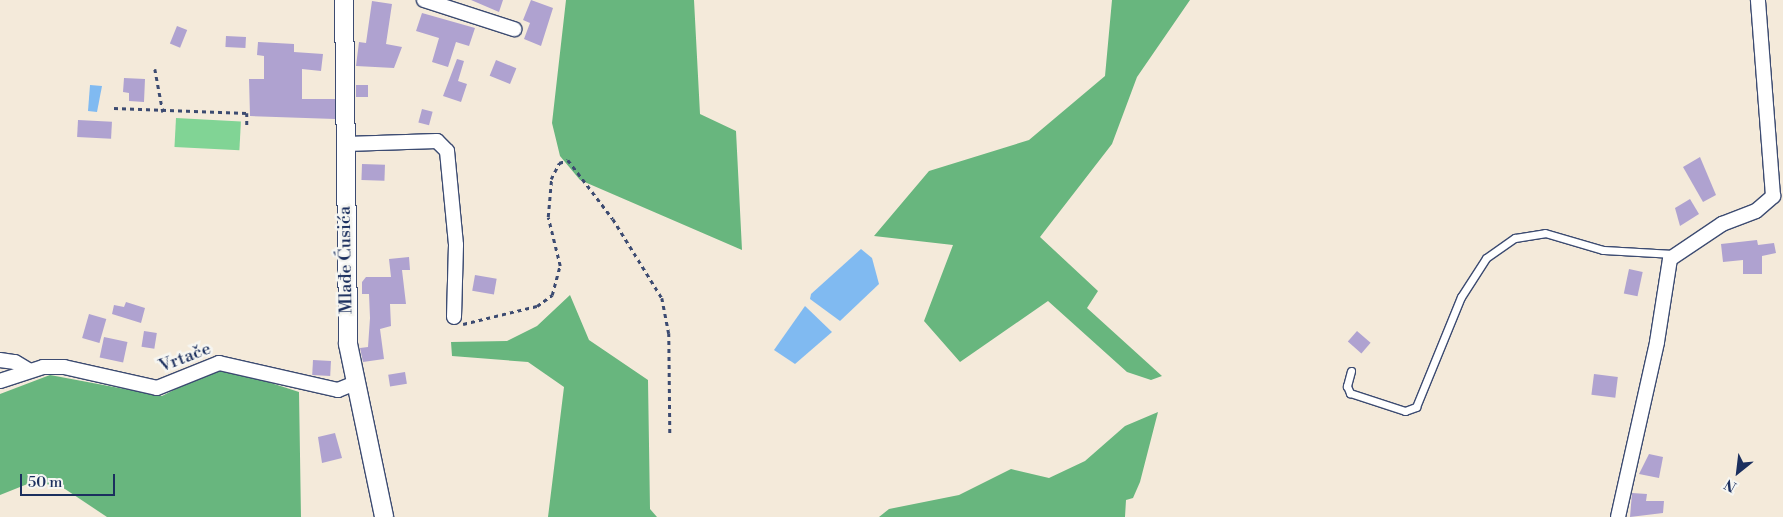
<!DOCTYPE html>
<html>
<head>
<meta charset="utf-8">
<style>
	body { margin:0 }
	#map { position:relative; width:1783px; height:517px; overflow:hidden; background:#f4eada; font-family:"Libre Bodoni",serif }
	div>[style] { position:absolute }
	[style*='--x'] { left:calc(var(--x)*1px); top:calc(var(--y)*1px); width:calc(var(--w)*1px); rotate:calc(var(--a)*1deg) }
	.green>* { inset:0; background:#81d495; transform-origin:0 0 }
	.forest>* { inset:0; background:#68b67e }
	.water>* { inset:0; background:#80baf1 }
	.building>* { inset:0; background:#afa2d0; transform-origin:0 0 }
	.path>* { height:2.5px; margin-top:-1.25px; transform-origin:0; background:repeating-linear-gradient(90deg,#3c4b71 0 4px,transparent 0 8px) }
	.roads { filter:drop-shadow(1px 0 #3c4b71) drop-shadow(-1px 0 #3c4b71) drop-shadow(0 1px #3c4b71) drop-shadow(0 -1px #3c4b71) }
	.service>* { height:7px; margin:-3.5px; padding:0 3.5px; transform-origin:3.5px; border-radius:3.5px; background:#fff }
	.minor>* { height:14px; margin:-7px; padding:0 7px; transform-origin:7px; border-radius:7px; background:#fff }
	.tertiary>* { height:18px; margin:-9px; padding:0 9px; transform-origin:9px; border-radius:9px; background:#fff }
	span { translate:-50% -50%; white-space:nowrap; text-align:center; line-height:1.15; -webkit-text-stroke:5px #f6f6f2; paint-order:stroke }
	.street-label { font-size:18px; color:#1b2f5e }
	.north { position:absolute; left:1713px; top:447px; width:50px; height:50px; -webkit-text-stroke:4px #f6f6f2; paint-order:stroke; rotate:209deg; font-size:14px; font-weight:700; line-height:20px; text-align:center; color:#1b2f5e }
	.north::after { content:''; display:block; margin:auto; width:18px; height:22px; background:#1b2f5e; clip-path:polygon(50% 0,100% 100%,50% 72%,0 100%) }
	.scale { position:absolute; left:20px; top:474px; width:95px; height:22px; box-sizing:border-box; border:2px solid #1b2f5e; border-top:0; padding-left:6px; font-size:15px; line-height:18px; white-space:nowrap; color:#1b2f5e; -webkit-text-stroke:4px #f6f6f2; paint-order:stroke }
</style>
</head>
<body>
<div id="map">
	<div class="green">
		<i style="left:176px;top:118px;width:65px;height:29px;rotate:3deg"></i>
	</div>
	<div class="forest">
		<i style="clip-path:polygon(566px 0,694px 0,700px 114px,736px 131px,742px 250px,580px 180px,560px 156px,552px 123px)"></i>
		<i style="clip-path:polygon(1112px 0,1190px 0,1137px 77px,1112px 144px,1040px 237px,1098px 291px,1087px 308px,1162px 376px,1151px 380px,1127px 372px,1048px 301px,960px 362px,924px 321px,953px 245px,874px 236px,929px 171px,1029px 140px,1105px 76px)"></i>
		<i style="clip-path:polygon(570px 295px,589px 340px,648px 380px,650px 509px,657px 517px,548px 517px,564px 387px,528px 362px,452px 356px,451px 342px,507px 341px,537px 326px)"></i>
		<i style="clip-path:polygon(228px 369px,299px 392px,301px 517px,107px 517px,65px 489px,35px 481px,0 495px,0 394px,50px 375px,162px 396px,209px 372px)"></i>
		<i style="clip-path:polygon(1158px 412px,1140px 482px,1133px 498px,1126px 500px,1125px 517px,879px 517px,889px 509px,959px 495px,1011px 469px,1049px 478px,1085px 461px,1125px 426px)"></i>
	</div>
	<div class="water">
		<i style="clip-path:polygon(90px 85px,102px 86px,97px 112px,88px 111px)"></i>
		<i style="clip-path:polygon(861px 249px,872px 258px,879px 284px,840px 321px,810px 299px,811px 294px)"></i>
		<i style="clip-path:polygon(805px 306px,832px 332px,795px 364px,774px 350px)"></i>
	</div>
	<div class="building">
		<i style="clip-path:polygon(471px 0,503px 0,499px 12px)"></i>
		<i style="clip-path:polygon(531px 0,553px 8px,541px 46px,524px 39px,530px 23px,523px 20px)"></i>
		<i style="clip-path:polygon(372px 1px,392px 4px,386px 44px,402px 47px,394px 68px,356px 66px,359px 42px,366px 43px)"></i>
		<i style="clip-path:polygon(422px 13px,475px 28px,469px 46px,456px 42px,448px 67px,432px 62px,439px 38px,416px 31px)"></i>
		<i style="left:177px;top:26px;width:11px;height:19px;rotate:22deg"></i>
		<i style="left:226px;top:36px;width:20px;height:11px;rotate:3deg"></i>
		<i style="clip-path:polygon(258px 42px,294px 44px,294px 52px,323px 54px,321px 71px,302px 69px,302px 99px,335px 99px,335px 119px,250px 116px,249px 79px,264px 79px,264px 56px,257px 55px)"></i>
		<i style="clip-path:polygon(457px 59px,464px 61px,458px 81px,467px 84px,461px 102px,443px 96px)"></i>
		<i style="left:496px;top:60px;width:22px;height:17px;rotate:22deg"></i>
		<i style="clip-path:polygon(124px 78px,145px 79px,144px 102px,129px 101px,129px 93px,123px 92px)"></i>
		<i style="left:356px;top:85px;width:12px;height:12px"></i>
		<i style="left:422px;top:109px;width:11px;height:14px;rotate:15deg"></i>
		<i style="left:78px;top:120px;width:34px;height:17px;rotate:3deg"></i>
		<i style="clip-path:polygon(1700px 157px,1716px 195px,1703px 202px,1683px 167px)"></i>
		<i style="left:362px;top:164px;width:23px;height:16px;rotate:2deg"></i>
		<i style="clip-path:polygon(1690px 199px,1699px 214px,1680px 226px,1675px 208px)"></i>
		<i style="clip-path:polygon(1757px 240px,1758px 245px,1774px 243px,1776px 253px,1762px 256px,1762px 274px,1743px 274px,1743px 260px,1723px 262px,1721px 244px)"></i>
		<i style="clip-path:polygon(409px 257px,410px 270px,402px 270px,406px 304px,390px 304px,391px 326px,380px 329px,384px 359px,363px 362px,360px 348px,368px 347px,370px 318px,369px 294px,362px 294px,362px 282px,366px 277px,391px 277px,389px 259px)"></i>
		<i style="left:1629px;top:269px;width:14px;height:25px;rotate:12deg"></i>
		<i style="left:475px;top:275px;width:22px;height:16px;rotate:10deg"></i>
		<i style="clip-path:polygon(126px 302px,145px 308px,141px 323px,112px 314px,114px 305px,124px 307px)"></i>
		<i style="left:89px;top:314px;width:18px;height:25px;rotate:16deg"></i>
		<i style="left:144px;top:331px;width:13px;height:16px;rotate:9deg"></i>
		<i style="left:1357px;top:331px;width:18px;height:14px;rotate:41deg"></i>
		<i style="left:104px;top:337px;width:24px;height:21px;rotate:12deg"></i>
		<i style="left:313px;top:360px;width:18px;height:15px;rotate:3deg"></i>
		<i style="left:405px;top:372px;width:12px;height:17px;rotate:81deg"></i>
		<i style="left:1594px;top:374px;width:24px;height:21px;rotate:7deg"></i>
		<i style="clip-path:polygon(335px 433px,342px 458px,322px 463px,318px 437px)"></i>
		<i style="clip-path:polygon(1649px 454px,1663px 457px,1659px 478px,1639px 474px)"></i>
		<i style="clip-path:polygon(1632px 493px,1647px 494px,1646px 501px,1664px 501px,1663px 513px,1630px 517px)"></i>
	</div>
	<div class="path">
		<i style="--x:155;--y:69;--w:44;--a:79.5"></i>
		<i style="--x:114;--y:108;--w:133;--a:2.2"></i>
		<i style="--x:247;--y:113;--w:13;--a:90"></i>
		<i style="--x:463;--y:324;--w:76;--a:-13.7"></i>
		<i style="--x:537;--y:306;--w:19;--a:-36"></i>
		<i style="--x:552;--y:295;--w:30;--a:-75"></i>
		<i style="--x:560;--y:266;--w:50;--a:-103.8"></i>
		<i style="--x:548;--y:217;--w:38;--a:-85"></i>
		<i style="--x:551;--y:179;--w:18;--a:-63"></i>
		<i style="--x:559;--y:163;--w:9;--a:-18"></i>
		<i style="--x:568;--y:160;--w:74;--a:52.7"></i>
		<i style="--x:613;--y:219;--w:93;--a:58.2"></i>
		<i style="--x:662;--y:298;--w:36;--a:79"></i>
		<i style="--x:669;--y:333;--w:101;--a:89.4"></i>
	</div>
	<div class="roads">
		<div class="service">
			<i style="--x:1351;--y:371;--w:16;--a:105"></i>
			<i style="--x:1347;--y:386;--w:8;--a:67"></i>
			<i style="--x:1350;--y:393;--w:58;--a:18.1"></i>
			<i style="--x:1405;--y:411;--w:12;--a:-20"></i>
			<i style="--x:1416;--y:407;--w:119;--a:-67.8"></i>
			<i style="--x:1461;--y:297;--w:46;--a:-57.3"></i>
			<i style="--x:1486;--y:258;--w:35;--a:-35"></i>
			<i style="--x:1515;--y:238;--w:30;--a:-9"></i>
			<i style="--x:1545;--y:233;--w:60;--a:16.3"></i>
			<i style="--x:1603;--y:250;--w:71;--a:3.2"></i>
		</div>
		<div class="minor">
			<i style="--x:424;--y:0;--w:95;--a:17.9"></i>
			<i style="--x:346;--y:144;--w:91;--a:-1.9"></i>
			<i style="--x:437;--y:141;--w:14;--a:45"></i>
			<i style="--x:447;--y:151;--w:94;--a:84.5"></i>
			<i style="--x:456;--y:245;--w:72;--a:91.6"></i>
			<i style="--x:0;--y:360;--w:15;--a:8"></i>
			<i style="--x:15;--y:362;--w:17;--a:31"></i>
			<i style="--x:0;--y:381;--w:45;--a:-18"></i>
			<i style="--x:43;--y:367;--w:21;--a:0"></i>
			<i style="--x:64;--y:367;--w:95;--a:12.7"></i>
			<i style="--x:157;--y:388;--w:67;--a:-22"></i>
			<i style="--x:219;--y:363;--w:122;--a:12.8"></i>
			<i style="--x:338;--y:390;--w:16;--a:-22"></i>
			<i style="--x:1618;--y:517;--w:179;--a:-77.4"></i>
			<i style="--x:1657;--y:342;--w:84;--a:-81.1"></i>
			<i style="--x:1670;--y:259;--w:63;--a:-33.9"></i>
			<i style="--x:1722;--y:224;--w:36;--a:-21"></i>
			<i style="--x:1756;--y:211;--w:23;--a:-41"></i>
			<i style="--x:1773;--y:196;--w:197;--a:-94.4"></i>
		</div>
		<div class="tertiary">
			<i style="--x:344;--y:0;--w:344;--a:89.3"></i>
			<i style="--x:348;--y:344;--w:177;--a:78.2"></i>
		</div>
	</div>
	<div class="street-label">
		<span style="left:346px;top:260px;rotate:-91deg">Mlađe Ćusića</span>
		<span style="left:185px;top:358px;rotate:-21deg">Vrtače</span>
	</div>
	<div class="north">N</div>
	<div class="scale">50 m</div>
</div>
</body>
</html>
